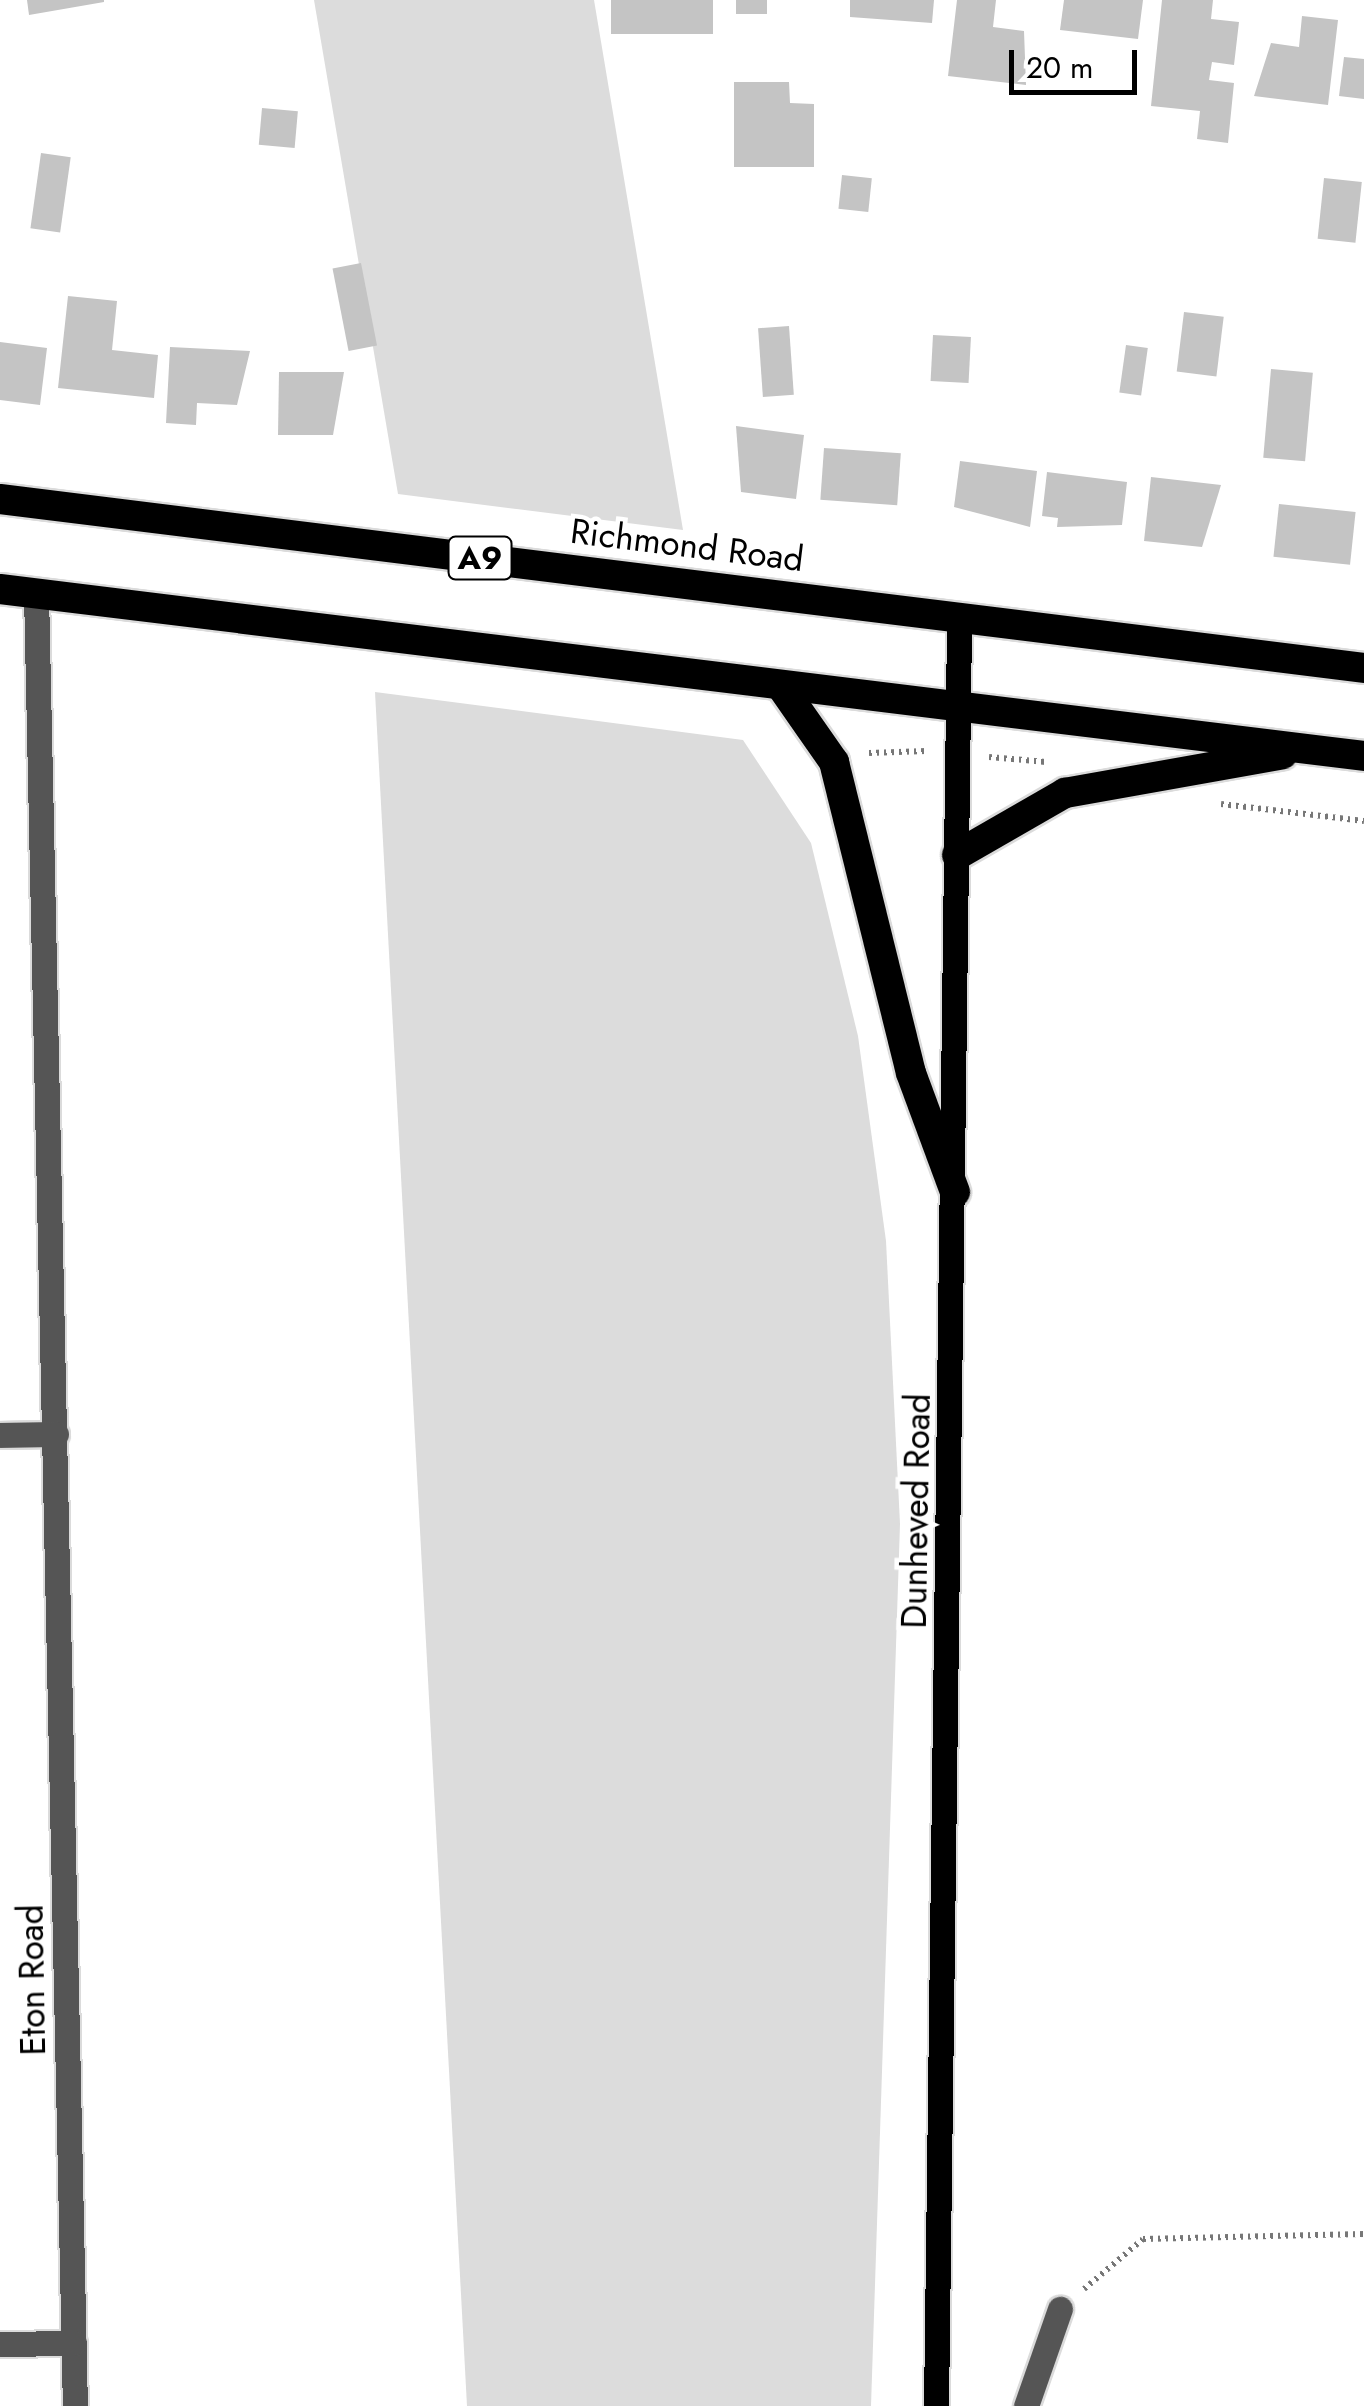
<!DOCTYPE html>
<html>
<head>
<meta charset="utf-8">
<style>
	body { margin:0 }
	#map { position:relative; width:1364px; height:2406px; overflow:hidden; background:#fff; font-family:Jost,sans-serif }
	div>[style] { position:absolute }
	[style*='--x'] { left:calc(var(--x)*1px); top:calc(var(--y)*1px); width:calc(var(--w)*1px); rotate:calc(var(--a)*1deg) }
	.green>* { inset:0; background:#dcdcdc }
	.building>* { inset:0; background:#c4c4c4; transform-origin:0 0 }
	.path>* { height:6px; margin-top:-3px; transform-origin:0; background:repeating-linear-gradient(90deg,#777 0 2.5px,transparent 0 7.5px) }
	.roads { filter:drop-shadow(2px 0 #dbdbdb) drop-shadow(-2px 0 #dbdbdb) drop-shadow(0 2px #dbdbdb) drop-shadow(0 -2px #dbdbdb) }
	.minor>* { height:25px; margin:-12.5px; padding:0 12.5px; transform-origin:12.5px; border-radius:12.5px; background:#555 }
	.major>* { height:25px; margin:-12.5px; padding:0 12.5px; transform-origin:12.5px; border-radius:12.5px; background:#000 }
	.highway>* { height:30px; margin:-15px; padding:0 15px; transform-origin:15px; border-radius:15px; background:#000 }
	span { translate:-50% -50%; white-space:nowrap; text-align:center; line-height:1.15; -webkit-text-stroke:9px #fff; paint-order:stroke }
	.shield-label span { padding:2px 8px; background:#fff; border:2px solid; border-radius:8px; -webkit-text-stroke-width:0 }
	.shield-label { font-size:32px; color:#000; font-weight:700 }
	.street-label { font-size:35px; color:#000 }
	.scale { position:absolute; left:1009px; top:50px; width:128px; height:45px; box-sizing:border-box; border:5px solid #000; border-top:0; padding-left:12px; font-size:30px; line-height:35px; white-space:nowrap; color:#000; -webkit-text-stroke:8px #fff; paint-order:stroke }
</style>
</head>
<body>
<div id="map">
	<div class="green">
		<i style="clip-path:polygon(314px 0,594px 0,683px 530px,398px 494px)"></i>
		<i style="clip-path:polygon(375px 692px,743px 740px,811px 843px,858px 1036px,886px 1241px,900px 1524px,871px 2406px,467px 2406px)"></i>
	</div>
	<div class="building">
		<i style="clip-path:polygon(27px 0,104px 0,104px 2px,29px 15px)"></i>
		<i style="left:611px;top:0;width:102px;height:34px"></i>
		<i style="left:736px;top:0;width:31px;height:14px"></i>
		<i style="clip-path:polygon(850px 0,934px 0,932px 23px,850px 17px)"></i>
		<i style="clip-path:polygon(957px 0,996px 0,993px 27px,1024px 31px,1026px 85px,948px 76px)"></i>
		<i style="clip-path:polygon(1064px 0,1143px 0,1138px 39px,1060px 30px)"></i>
		<i style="clip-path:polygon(1162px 0,1213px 0,1211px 19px,1239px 22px,1234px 65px,1212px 62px,1209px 80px,1234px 83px,1228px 143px,1197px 139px,1200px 111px,1151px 106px)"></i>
		<i style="clip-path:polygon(1302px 16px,1338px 20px,1328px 105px,1254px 96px,1271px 43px,1299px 47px)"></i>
		<i style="clip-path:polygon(1344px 57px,1364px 59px,1364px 99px,1339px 96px)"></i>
		<i style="clip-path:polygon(734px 82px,789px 82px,790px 103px,814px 104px,814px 167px,734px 167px)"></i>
		<i style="left:262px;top:108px;width:36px;height:37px;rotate:5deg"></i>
		<i style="left:41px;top:153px;width:30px;height:76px;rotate:8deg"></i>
		<i style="left:842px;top:175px;width:30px;height:34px;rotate:6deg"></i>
		<i style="left:1324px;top:178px;width:38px;height:61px;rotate:6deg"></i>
		<i style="left:361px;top:263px;width:84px;height:29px;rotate:79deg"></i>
		<i style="clip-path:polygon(68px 296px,117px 301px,112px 350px,158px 355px,154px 398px,58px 388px)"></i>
		<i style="left:1184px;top:312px;width:40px;height:60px;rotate:7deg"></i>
		<i style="left:789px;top:326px;width:69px;height:31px;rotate:86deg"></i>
		<i style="left:933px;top:335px;width:38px;height:46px;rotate:3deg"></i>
		<i style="clip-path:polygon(0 342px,47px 348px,40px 405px,0 400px)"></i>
		<i style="left:1126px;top:345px;width:22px;height:48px;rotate:8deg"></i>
		<i style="clip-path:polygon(170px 347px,250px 351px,237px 405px,197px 403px,196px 425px,166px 423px)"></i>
		<i style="left:1271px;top:369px;width:42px;height:89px;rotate:5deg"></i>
		<i style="clip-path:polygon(279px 372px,344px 372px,333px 435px,278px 435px)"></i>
		<i style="clip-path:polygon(736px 426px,804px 435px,796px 499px,741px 492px)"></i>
		<i style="left:824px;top:448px;width:77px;height:52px;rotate:4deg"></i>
		<i style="clip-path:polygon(960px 461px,1037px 471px,1030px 527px,954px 507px)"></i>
		<i style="clip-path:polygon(1047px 472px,1127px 482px,1122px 525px,1057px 527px,1058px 518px,1042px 516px)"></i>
		<i style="clip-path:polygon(1151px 477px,1221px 485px,1202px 547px,1144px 541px)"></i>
		<i style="left:1279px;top:504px;width:77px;height:53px;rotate:6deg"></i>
	</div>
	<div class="path">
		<i style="--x:869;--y:753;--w:57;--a:-2"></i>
		<i style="--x:989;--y:757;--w:57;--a:5"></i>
		<i style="--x:1221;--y:804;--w:144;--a:6.8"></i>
		<i style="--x:1084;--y:2289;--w:77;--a:-40.3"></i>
		<i style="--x:1143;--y:2239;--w:221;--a:-1.3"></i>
	</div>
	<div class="roads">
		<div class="minor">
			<i style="--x:36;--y:593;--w:1813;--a:88.77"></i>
			<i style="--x:0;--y:1435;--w:56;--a:-1"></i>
			<i style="--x:0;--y:2344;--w:74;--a:-0.8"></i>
			<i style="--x:1026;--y:2406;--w:103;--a:-70.7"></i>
		</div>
		<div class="major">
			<i style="--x:936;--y:2406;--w:1789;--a:-89.26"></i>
		</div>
		<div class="highway">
			<i style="--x:0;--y:499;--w:1374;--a:7.06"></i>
			<i style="--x:0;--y:589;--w:1374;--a:6.98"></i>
			<i style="--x:781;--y:686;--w:93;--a:55.1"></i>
			<i style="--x:834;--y:762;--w:320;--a:76.1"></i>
			<i style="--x:911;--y:1073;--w:127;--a:69.7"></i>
			<i style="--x:957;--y:855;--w:125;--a:-29.9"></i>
			<i style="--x:1065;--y:793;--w:221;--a:-10.1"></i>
		</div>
	</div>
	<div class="shield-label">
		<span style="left:480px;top:558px">A9</span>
	</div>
	<div class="street-label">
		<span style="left:687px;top:545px;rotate:7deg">Richmond Road</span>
		<span style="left:916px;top:1511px;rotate:-89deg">Dunheved Road</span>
		<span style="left:32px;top:1980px;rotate:-91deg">Eton Road</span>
	</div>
	<div class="scale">20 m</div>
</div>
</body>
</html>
